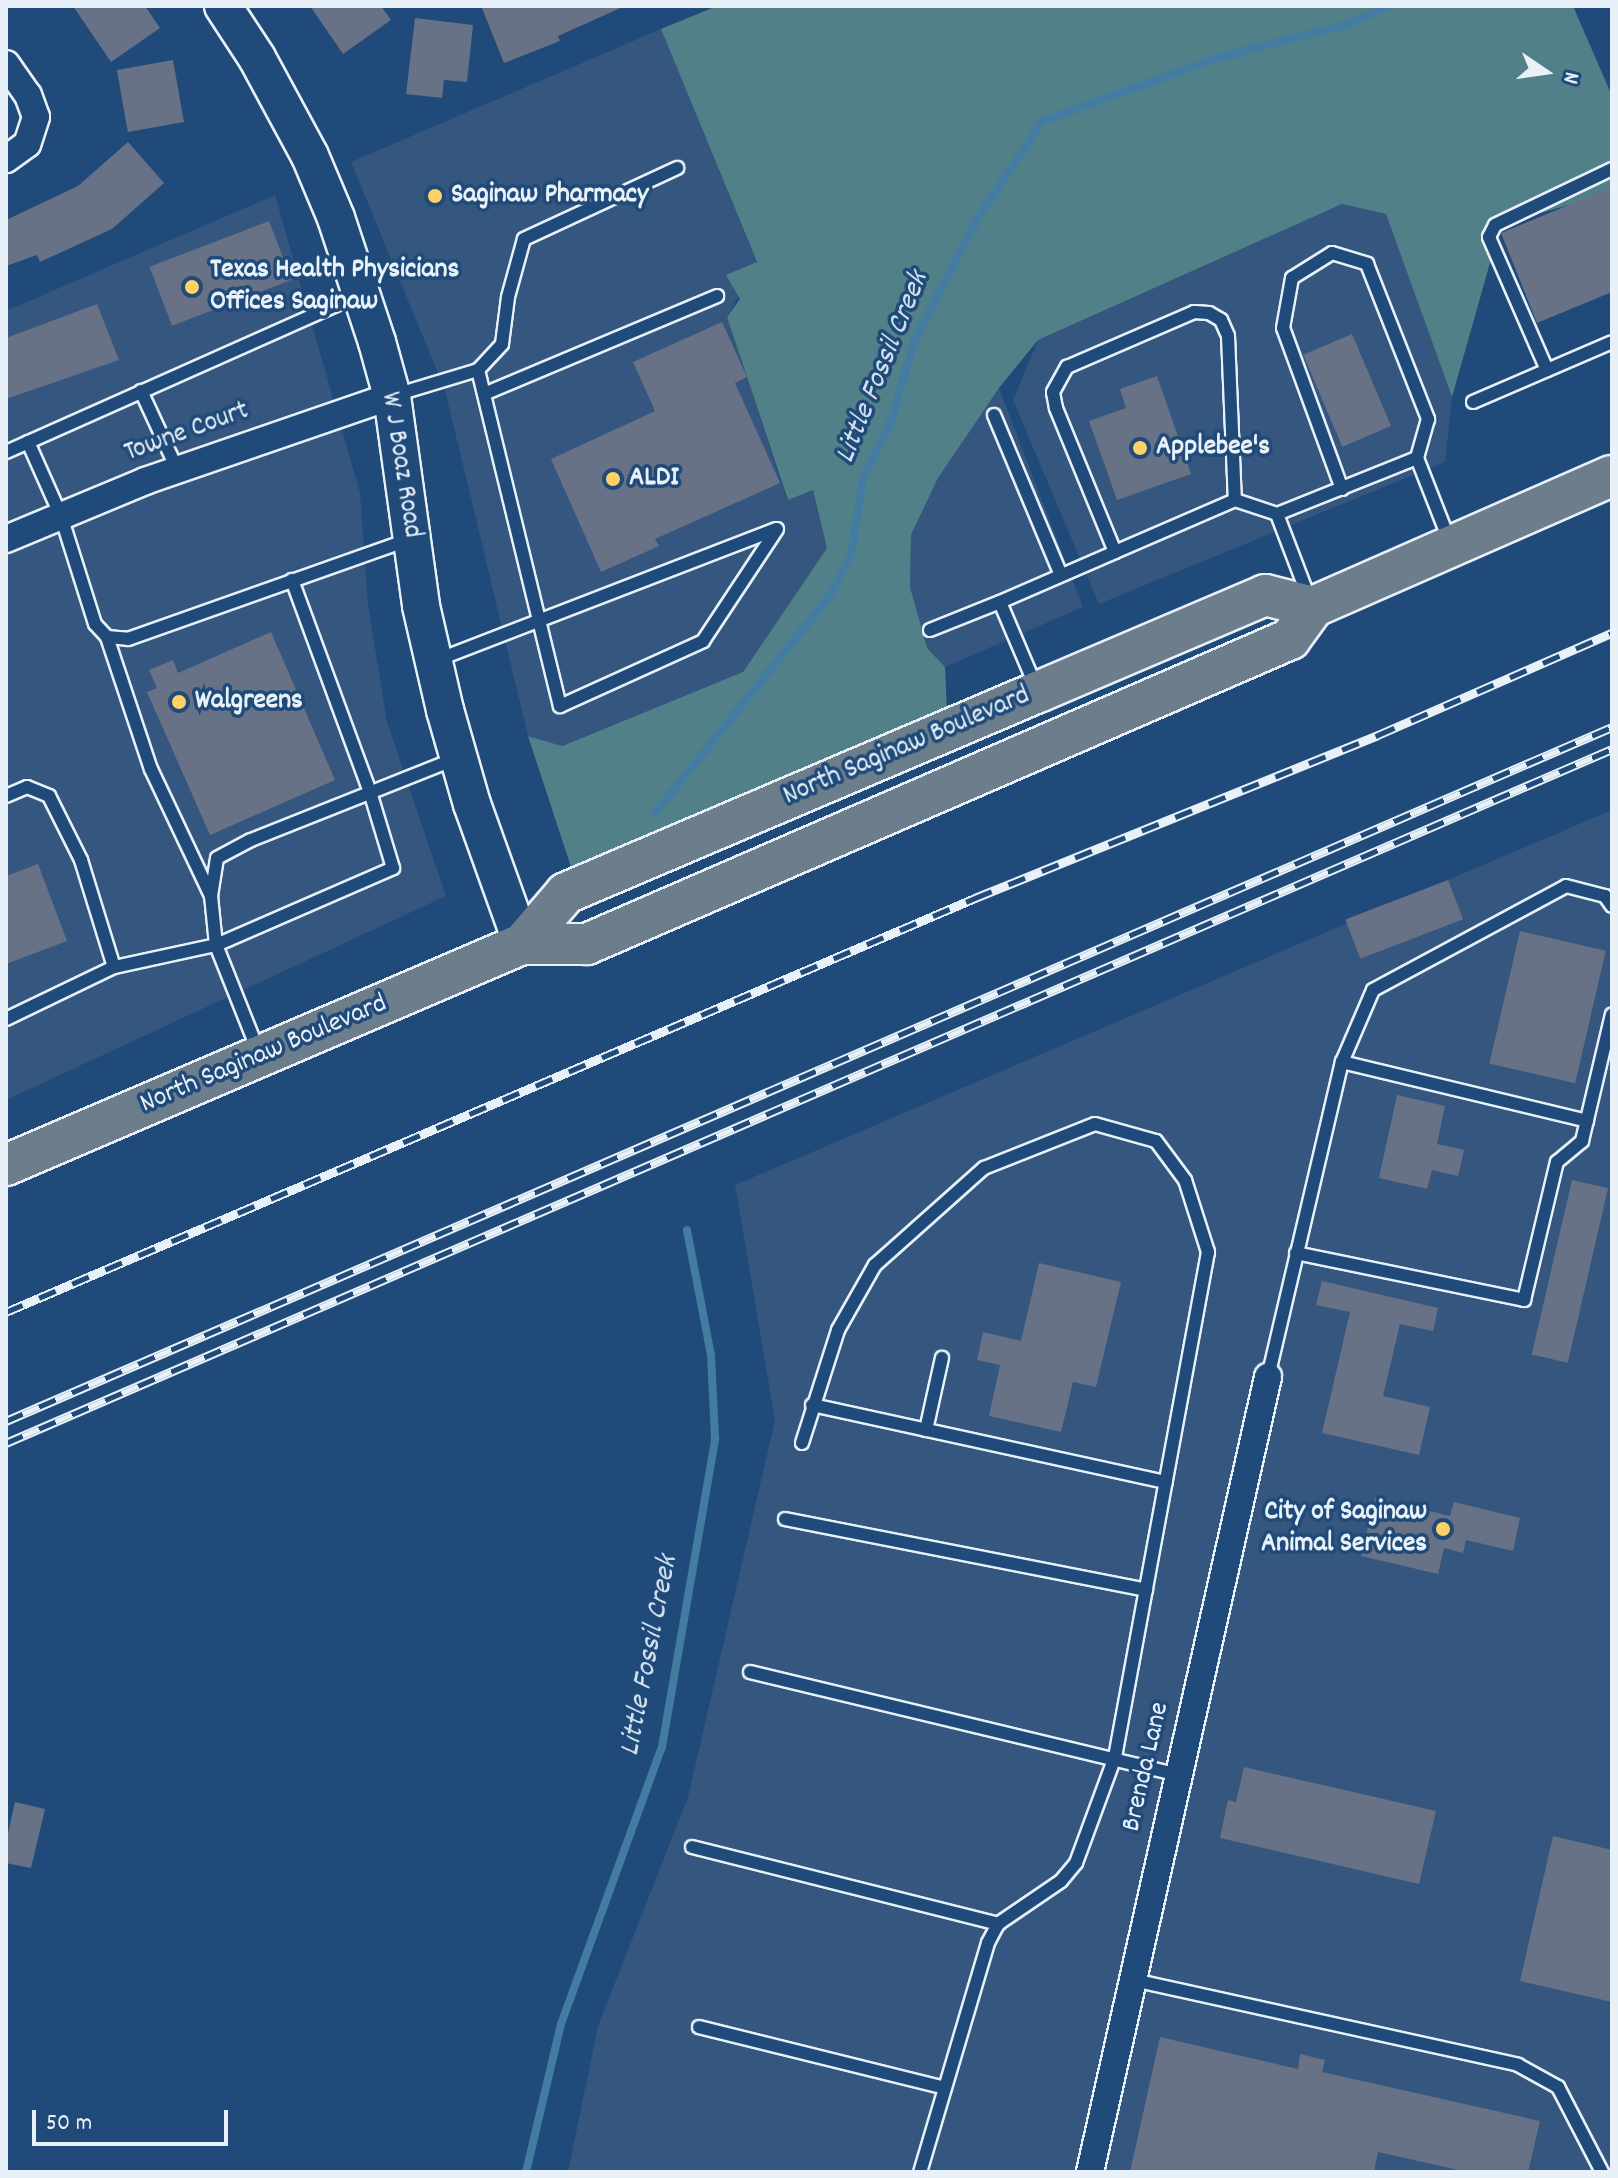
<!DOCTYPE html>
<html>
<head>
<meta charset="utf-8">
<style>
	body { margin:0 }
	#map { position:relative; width:1618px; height:2178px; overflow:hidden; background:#1f4a7a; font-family:Dekko,sans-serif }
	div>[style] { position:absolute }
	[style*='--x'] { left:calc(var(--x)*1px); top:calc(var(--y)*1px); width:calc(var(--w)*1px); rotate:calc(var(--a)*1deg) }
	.built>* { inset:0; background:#35567e }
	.green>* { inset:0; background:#528089 }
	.stream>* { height:8px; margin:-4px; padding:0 4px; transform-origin:4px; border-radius:4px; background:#447ba1 }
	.building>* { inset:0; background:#677287; transform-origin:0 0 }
	.roads { filter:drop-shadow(2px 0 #e8f1f8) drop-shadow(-2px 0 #e8f1f8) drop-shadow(0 2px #e8f1f8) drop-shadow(0 -2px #e8f1f8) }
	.service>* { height:12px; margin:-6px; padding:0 6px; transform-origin:6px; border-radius:6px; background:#1f4a7a }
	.minor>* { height:26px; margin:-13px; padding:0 13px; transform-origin:13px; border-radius:13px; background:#1f4a7a }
	.secondary>* { height:36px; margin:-18px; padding:0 18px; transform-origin:18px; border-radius:18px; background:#1f4a7a }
	.primary>* { height:40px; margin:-20px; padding:0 20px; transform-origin:20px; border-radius:20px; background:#6c7d8b }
	.rail>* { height:9px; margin-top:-4.5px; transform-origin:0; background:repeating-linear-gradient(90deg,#1f4a7a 0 18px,#e8f1f8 0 36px); box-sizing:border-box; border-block:2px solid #e8f1f8 }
	.dots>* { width:22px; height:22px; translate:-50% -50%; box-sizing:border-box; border:4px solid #1f4a7a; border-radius:50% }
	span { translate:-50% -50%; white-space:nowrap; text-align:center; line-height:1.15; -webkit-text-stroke:7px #1f4a7a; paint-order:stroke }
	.poi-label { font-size:28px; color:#e8f1f8; font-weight:700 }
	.left { translate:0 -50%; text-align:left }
	.right { translate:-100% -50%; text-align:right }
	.street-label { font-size:28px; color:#e8f1f8 }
	.water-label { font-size:30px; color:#cfdfeb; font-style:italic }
	.frame { position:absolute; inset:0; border:8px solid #e8f1f8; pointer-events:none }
	.north { position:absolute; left:1506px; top:32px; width:80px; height:80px; -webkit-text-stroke:6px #1f4a7a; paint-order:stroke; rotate:103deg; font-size:22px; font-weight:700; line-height:32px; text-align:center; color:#e8f1f8 }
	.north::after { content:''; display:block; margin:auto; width:28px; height:36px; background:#e8f1f8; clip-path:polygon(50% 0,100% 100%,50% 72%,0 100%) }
	.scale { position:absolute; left:32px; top:2110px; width:196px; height:36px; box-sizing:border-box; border:4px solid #e8f1f8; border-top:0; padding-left:10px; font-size:24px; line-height:28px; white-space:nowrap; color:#e8f1f8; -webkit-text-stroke:6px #1f4a7a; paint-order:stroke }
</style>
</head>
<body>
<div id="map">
	<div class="built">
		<i style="clip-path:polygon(661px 29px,757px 263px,727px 317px,787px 500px,813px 490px,827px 548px,743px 672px,561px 746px,528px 736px,445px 390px,351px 162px)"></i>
		<i style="clip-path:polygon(275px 195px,360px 493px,368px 605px,387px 722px,446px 896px,6px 1100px,6px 311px)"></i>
		<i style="clip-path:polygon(1342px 204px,1386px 214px,1452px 397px,1445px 462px,1099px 604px,1013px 400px,1038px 340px)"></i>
		<i style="clip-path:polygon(999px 388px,1083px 607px,945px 667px,927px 649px,910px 587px,911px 535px,938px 478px)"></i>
		<i style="clip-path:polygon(1612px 810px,1612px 2172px,568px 2172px,598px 2026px,688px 1797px,775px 1420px,735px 1185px)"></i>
	</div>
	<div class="green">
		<i style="clip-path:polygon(717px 6px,1573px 6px,1612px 96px,1612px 193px,1501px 224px,1452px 397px,1386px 214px,1342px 204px,1038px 340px,999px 388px,938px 478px,911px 535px,910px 587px,927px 648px,945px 667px,947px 711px,572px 870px,528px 736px,562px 746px,743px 672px,827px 548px,813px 490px,788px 500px,727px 317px,740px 299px,726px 275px,757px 262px,661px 29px)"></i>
	</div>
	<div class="stream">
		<i style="--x:655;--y:813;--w:280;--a:-51.2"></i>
		<i style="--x:830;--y:595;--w:46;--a:-62.9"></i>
		<i style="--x:851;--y:554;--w:76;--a:-80.9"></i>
		<i style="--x:863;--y:479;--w:61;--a:-63.9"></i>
		<i style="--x:890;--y:424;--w:89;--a:-73.6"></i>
		<i style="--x:915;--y:339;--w:136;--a:-62.5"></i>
		<i style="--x:978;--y:218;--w:117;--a:-56.2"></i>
		<i style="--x:1043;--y:121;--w:185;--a:-19.9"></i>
		<i style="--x:1217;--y:58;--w:133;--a:-14.3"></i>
		<i style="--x:1346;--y:25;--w:47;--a:-23.8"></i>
		<i style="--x:526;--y:2172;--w:152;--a:-76.7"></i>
		<i style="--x:561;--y:2024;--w:295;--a:-70"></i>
		<i style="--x:662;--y:1747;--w:313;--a:-80.2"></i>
		<i style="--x:715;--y:1439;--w:84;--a:-92.7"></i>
		<i style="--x:711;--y:1355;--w:127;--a:-100.9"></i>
	</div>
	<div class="building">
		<i style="clip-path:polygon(73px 6px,145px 6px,160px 28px,111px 62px)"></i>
		<i style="clip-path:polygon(310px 6px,381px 6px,391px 20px,343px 54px)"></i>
		<i style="clip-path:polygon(481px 6px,625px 6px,558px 36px,560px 41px,504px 63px)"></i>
		<i style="clip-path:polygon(415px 18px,473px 25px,467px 82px,444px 80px,442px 98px,406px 94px)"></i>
		<i style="left:173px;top:60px;width:63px;height:57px;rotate:80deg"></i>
		<i style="clip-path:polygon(128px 142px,164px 183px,112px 229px,40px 262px,37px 255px,6px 266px,6px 220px,78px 186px)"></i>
		<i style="clip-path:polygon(1612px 187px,1612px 292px,1537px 323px,1501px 233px)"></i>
		<i style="left:269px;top:221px;width:63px;height:128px;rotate:69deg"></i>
		<i style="clip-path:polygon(97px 304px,119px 360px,6px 399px,6px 338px)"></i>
		<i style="clip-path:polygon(722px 322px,747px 377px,735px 383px,780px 483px,655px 539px,659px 546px,601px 572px,551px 459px,655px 411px,633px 362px)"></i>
		<i style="left:1352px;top:334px;width:100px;height:53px;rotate:67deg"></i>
		<i style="clip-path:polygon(1157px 376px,1191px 474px,1117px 500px,1089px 421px,1126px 408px,1120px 389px)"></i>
		<i style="clip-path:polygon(271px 632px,335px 780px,210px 835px,147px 692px,157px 688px,149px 670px,173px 660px,178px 673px)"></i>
		<i style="clip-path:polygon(38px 864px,67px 941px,6px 964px,6px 876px)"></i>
		<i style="left:1448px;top:880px;width:42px;height:110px;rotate:69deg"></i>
		<i style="left:1520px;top:931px;width:88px;height:136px;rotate:13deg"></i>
		<i style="clip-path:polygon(1397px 1095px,1445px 1106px,1437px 1144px,1464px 1150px,1458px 1176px,1432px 1170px,1427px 1189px,1379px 1178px)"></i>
		<i style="left:1572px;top:1180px;width:37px;height:179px;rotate:13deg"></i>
		<i style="clip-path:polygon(1039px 1263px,1121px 1282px,1096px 1387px,1073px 1382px,1061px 1432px,989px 1416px,1000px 1365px,977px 1360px,983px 1332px,1021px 1341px)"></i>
		<i style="clip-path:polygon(1322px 1281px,1438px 1308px,1433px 1331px,1400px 1324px,1383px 1396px,1430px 1407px,1419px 1455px,1322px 1433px,1350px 1312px,1316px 1305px)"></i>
		<i style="clip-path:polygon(1375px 1498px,1450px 1516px,1454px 1502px,1520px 1518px,1513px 1551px,1466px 1540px,1463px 1553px,1444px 1548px,1438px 1574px,1361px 1556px)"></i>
		<i style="clip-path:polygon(1244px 1767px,1436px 1811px,1419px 1884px,1220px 1838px,1228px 1800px,1236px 1802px)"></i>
		<i style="clip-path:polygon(15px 1802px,45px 1809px,31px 1868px,6px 1863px,6px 1842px)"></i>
		<i style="clip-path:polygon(1553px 1836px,1612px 1850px,1612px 2002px,1520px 1981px)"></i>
		<i style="clip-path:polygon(1160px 2037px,1298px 2069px,1300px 2054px,1325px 2060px,1322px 2072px,1540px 2121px,1528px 2172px,1467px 2172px,1378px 2152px,1374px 2172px,1130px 2172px)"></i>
	</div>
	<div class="roads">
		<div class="service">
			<i style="--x:478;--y:370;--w:35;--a:-47"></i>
			<i style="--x:502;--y:344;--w:47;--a:-82.7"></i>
			<i style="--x:508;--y:297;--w:60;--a:-74.6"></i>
			<i style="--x:524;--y:239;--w:169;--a:-24.9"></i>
			<i style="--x:1547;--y:370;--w:145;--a:-113.6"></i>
			<i style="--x:1489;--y:237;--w:13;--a:-63"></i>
			<i style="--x:1495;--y:225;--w:130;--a:-25.6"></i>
			<i style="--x:141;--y:391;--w:86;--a:65.2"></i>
			<i style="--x:484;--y:394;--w:253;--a:-22.8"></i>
			<i style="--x:395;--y:395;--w:87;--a:-16.8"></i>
			<i style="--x:478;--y:370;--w:346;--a:76.3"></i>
			<i style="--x:560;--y:706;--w:157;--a:-24.4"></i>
			<i style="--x:703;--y:641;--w:134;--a:-56.5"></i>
			<i style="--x:1473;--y:402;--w:151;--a:-23.3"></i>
			<i style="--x:994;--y:415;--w:173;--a:67.3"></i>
			<i style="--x:28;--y:442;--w:81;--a:66"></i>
			<i style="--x:61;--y:516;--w:113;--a:72.5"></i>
			<i style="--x:95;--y:624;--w:18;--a:47"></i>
			<i style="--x:107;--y:637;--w:21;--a:5"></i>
			<i style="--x:128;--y:639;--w:297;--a:-19.5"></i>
			<i style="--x:6;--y:452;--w:385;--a:-24"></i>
			<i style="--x:1342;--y:489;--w:171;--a:-110.1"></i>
			<i style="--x:1283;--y:328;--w:51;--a:-79.8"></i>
			<i style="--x:1292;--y:278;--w:47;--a:-32"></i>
			<i style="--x:1332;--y:253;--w:37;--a:17"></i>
			<i style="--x:1367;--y:264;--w:167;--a:68.5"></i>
			<i style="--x:1428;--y:419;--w:41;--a:105.8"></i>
			<i style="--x:1417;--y:458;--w:90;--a:68.6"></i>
			<i style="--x:1115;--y:552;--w:131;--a:-23.4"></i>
			<i style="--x:1309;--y:598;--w:90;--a:-110.9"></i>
			<i style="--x:1277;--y:514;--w:151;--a:-21.8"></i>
			<i style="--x:930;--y:630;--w:75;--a:-21.8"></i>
			<i style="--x:107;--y:637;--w:139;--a:71.6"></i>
			<i style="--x:151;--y:769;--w:140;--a:64.7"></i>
			<i style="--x:437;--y:660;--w:364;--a:-21.1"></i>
			<i style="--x:1036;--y:687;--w:92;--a:-113"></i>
			<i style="--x:1000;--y:602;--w:125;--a:-23.5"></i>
			<i style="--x:1115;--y:552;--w:156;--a:-112.3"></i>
			<i style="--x:1056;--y:408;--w:16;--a:-101"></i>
			<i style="--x:1053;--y:392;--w:29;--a:-61"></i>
			<i style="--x:1067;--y:367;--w:138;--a:-23.4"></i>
			<i style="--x:1194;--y:312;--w:15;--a:4"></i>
			<i style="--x:1209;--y:313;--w:14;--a:30"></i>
			<i style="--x:1221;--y:320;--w:17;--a:66"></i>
			<i style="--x:1228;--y:336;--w:164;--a:87.6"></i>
			<i style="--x:1235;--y:500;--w:44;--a:18.4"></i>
			<i style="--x:6;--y:796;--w:23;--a:-23"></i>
			<i style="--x:27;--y:787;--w:24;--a:22"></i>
			<i style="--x:49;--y:796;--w:72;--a:63.4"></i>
			<i style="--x:81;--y:860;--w:112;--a:72.9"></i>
			<i style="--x:6;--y:1019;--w:120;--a:-25.7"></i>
			<i style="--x:114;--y:967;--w:104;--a:-12.2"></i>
			<i style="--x:216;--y:945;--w:193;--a:-23.5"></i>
			<i style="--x:393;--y:868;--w:79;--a:-106.8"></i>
			<i style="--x:370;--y:792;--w:226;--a:-110.2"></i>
			<i style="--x:259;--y:1053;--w:116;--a:-111.7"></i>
			<i style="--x:216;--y:945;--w:49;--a:-95.8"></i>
			<i style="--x:211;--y:896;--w:38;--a:-81"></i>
			<i style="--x:217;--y:858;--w:38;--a:-28"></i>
			<i style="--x:251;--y:840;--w:219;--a:-21.7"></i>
			<i style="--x:1342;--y:1062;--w:252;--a:13.5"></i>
			<i style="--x:1296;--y:1253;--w:233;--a:11.6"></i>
			<i style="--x:1524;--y:1300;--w:142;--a:-76.6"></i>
			<i style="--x:1557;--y:1162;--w:33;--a:-40"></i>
			<i style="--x:1582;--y:1141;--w:130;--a:-76.7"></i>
			<i style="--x:1268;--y:1377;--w:324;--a:-76.8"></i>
			<i style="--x:1342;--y:1062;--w:78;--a:-66.7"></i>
			<i style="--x:1373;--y:990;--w:219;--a:-28.3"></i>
			<i style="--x:1566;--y:886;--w:40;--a:14.4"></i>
			<i style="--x:1605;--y:896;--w:12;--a:55"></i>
			<i style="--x:812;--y:1405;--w:362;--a:12.3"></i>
			<i style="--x:926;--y:1430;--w:74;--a:-77.5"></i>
			<i style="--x:802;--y:1443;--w:119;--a:-72.3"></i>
			<i style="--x:838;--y:1330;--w:75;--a:-60.4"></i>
			<i style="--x:875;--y:1265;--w:146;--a:-41.7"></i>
			<i style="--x:984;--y:1168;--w:119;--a:-21.6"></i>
			<i style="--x:1095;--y:1124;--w:63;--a:15.6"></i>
			<i style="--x:1156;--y:1141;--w:49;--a:53.4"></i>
			<i style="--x:1185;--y:1180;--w:76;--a:72.3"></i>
			<i style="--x:1208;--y:1252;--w:513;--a:100.43"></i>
			<i style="--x:1115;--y:1757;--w:113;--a:110.2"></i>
			<i style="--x:1076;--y:1863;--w:23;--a:130"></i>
			<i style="--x:1061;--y:1881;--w:76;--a:145.7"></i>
			<i style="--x:998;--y:1924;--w:21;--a:118"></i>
			<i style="--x:988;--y:1943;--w:239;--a:106.5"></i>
			<i style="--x:785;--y:1519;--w:368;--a:11.1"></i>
			<i style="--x:750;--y:1672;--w:440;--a:13.5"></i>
			<i style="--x:692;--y:1847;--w:316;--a:14.1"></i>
			<i style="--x:1133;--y:1980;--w:394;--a:12.4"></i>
			<i style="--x:1518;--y:2065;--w:46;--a:28.8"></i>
			<i style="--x:1558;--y:2087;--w:96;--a:62.6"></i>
			<i style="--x:699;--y:2027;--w:253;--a:13.9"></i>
		</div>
		<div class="minor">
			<i style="--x:6;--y:64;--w:38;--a:55"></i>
			<i style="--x:28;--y:95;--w:23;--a:70"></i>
			<i style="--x:36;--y:117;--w:28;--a:108"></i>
			<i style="--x:27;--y:144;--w:26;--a:144"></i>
			<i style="--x:6;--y:539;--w:151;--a:-22.6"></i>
			<i style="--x:145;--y:481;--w:261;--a:-19"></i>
			<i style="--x:1090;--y:2172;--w:815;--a:-77.38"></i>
		</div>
		<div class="secondary">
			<i style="--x:223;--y:6;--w:62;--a:56.8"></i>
			<i style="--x:257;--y:58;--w:111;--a:61.6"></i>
			<i style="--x:310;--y:156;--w:67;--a:67.2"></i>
			<i style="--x:336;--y:218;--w:131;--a:71.7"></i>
			<i style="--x:377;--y:342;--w:56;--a:74.5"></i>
			<i style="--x:392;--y:396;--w:212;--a:82.1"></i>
			<i style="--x:421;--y:606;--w:107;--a:77"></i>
			<i style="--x:445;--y:710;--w:98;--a:74"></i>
			<i style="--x:472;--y:804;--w:149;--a:70.3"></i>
		</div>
		<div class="primary">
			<i style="--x:522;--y:944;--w:67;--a:-49.2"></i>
			<i style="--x:566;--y:893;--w:513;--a:-23.07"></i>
			<i style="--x:1038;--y:692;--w:247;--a:-23.1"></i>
			<i style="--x:1265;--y:595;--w:49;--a:14"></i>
			<i style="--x:6;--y:1165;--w:561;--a:-23.19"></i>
			<i style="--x:522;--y:944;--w:65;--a:0"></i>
			<i style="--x:587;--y:944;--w:766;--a:-23.45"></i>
			<i style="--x:1290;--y:639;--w:39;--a:-54"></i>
			<i style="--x:1313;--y:607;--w:326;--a:-23.7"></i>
		</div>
	</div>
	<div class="rail">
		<i style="--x:6;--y:1312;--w:1054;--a:-23.13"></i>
		<i style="--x:975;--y:898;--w:435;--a:-22"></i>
		<i style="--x:1378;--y:735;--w:255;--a:-23.6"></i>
		<i style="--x:6;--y:1421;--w:1750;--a:-23.37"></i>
		<i style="--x:6;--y:1443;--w:1750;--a:-23.37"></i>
	</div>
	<div class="dots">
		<i style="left:435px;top:196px;background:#ffd166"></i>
		<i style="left:192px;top:287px;background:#ffd166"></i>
		<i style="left:1140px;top:448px;background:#ffd166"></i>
		<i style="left:613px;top:479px;background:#ffd166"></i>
		<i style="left:179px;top:702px;background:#ffd166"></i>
		<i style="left:1443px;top:1529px;background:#ffd166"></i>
	</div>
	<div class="poi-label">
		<span class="left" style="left:451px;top:196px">Saginaw Pharmacy</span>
		<span class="left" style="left:210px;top:287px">Texas Health Physicians<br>Offices Saginaw</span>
		<span class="left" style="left:1156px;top:448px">Applebee's</span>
		<span class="left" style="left:629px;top:479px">ALDI</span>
		<span class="left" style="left:195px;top:702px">Walgreens</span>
		<span class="right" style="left:1427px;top:1529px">City of Saginaw<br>Animal Services</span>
	</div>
	<div class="street-label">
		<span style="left:187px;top:433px;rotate:-20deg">Towne Court</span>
		<span style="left:400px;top:465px;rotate:81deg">W J Boaz Road</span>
		<span style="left:907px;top:747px;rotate:-23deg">North Saginaw Boulevard</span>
		<span style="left:264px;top:1055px;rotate:-23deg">North Saginaw Boulevard</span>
		<span style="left:1147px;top:1767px;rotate:-77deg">Brenda Lane</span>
	</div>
	<div class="water-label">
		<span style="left:884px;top:368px;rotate:-68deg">Little Fossil Creek</span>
		<span style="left:651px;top:1656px;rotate:-79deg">Little Fossil Creek</span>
	</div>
	<div class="frame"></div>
	<div class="north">N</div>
	<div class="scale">50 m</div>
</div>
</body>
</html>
